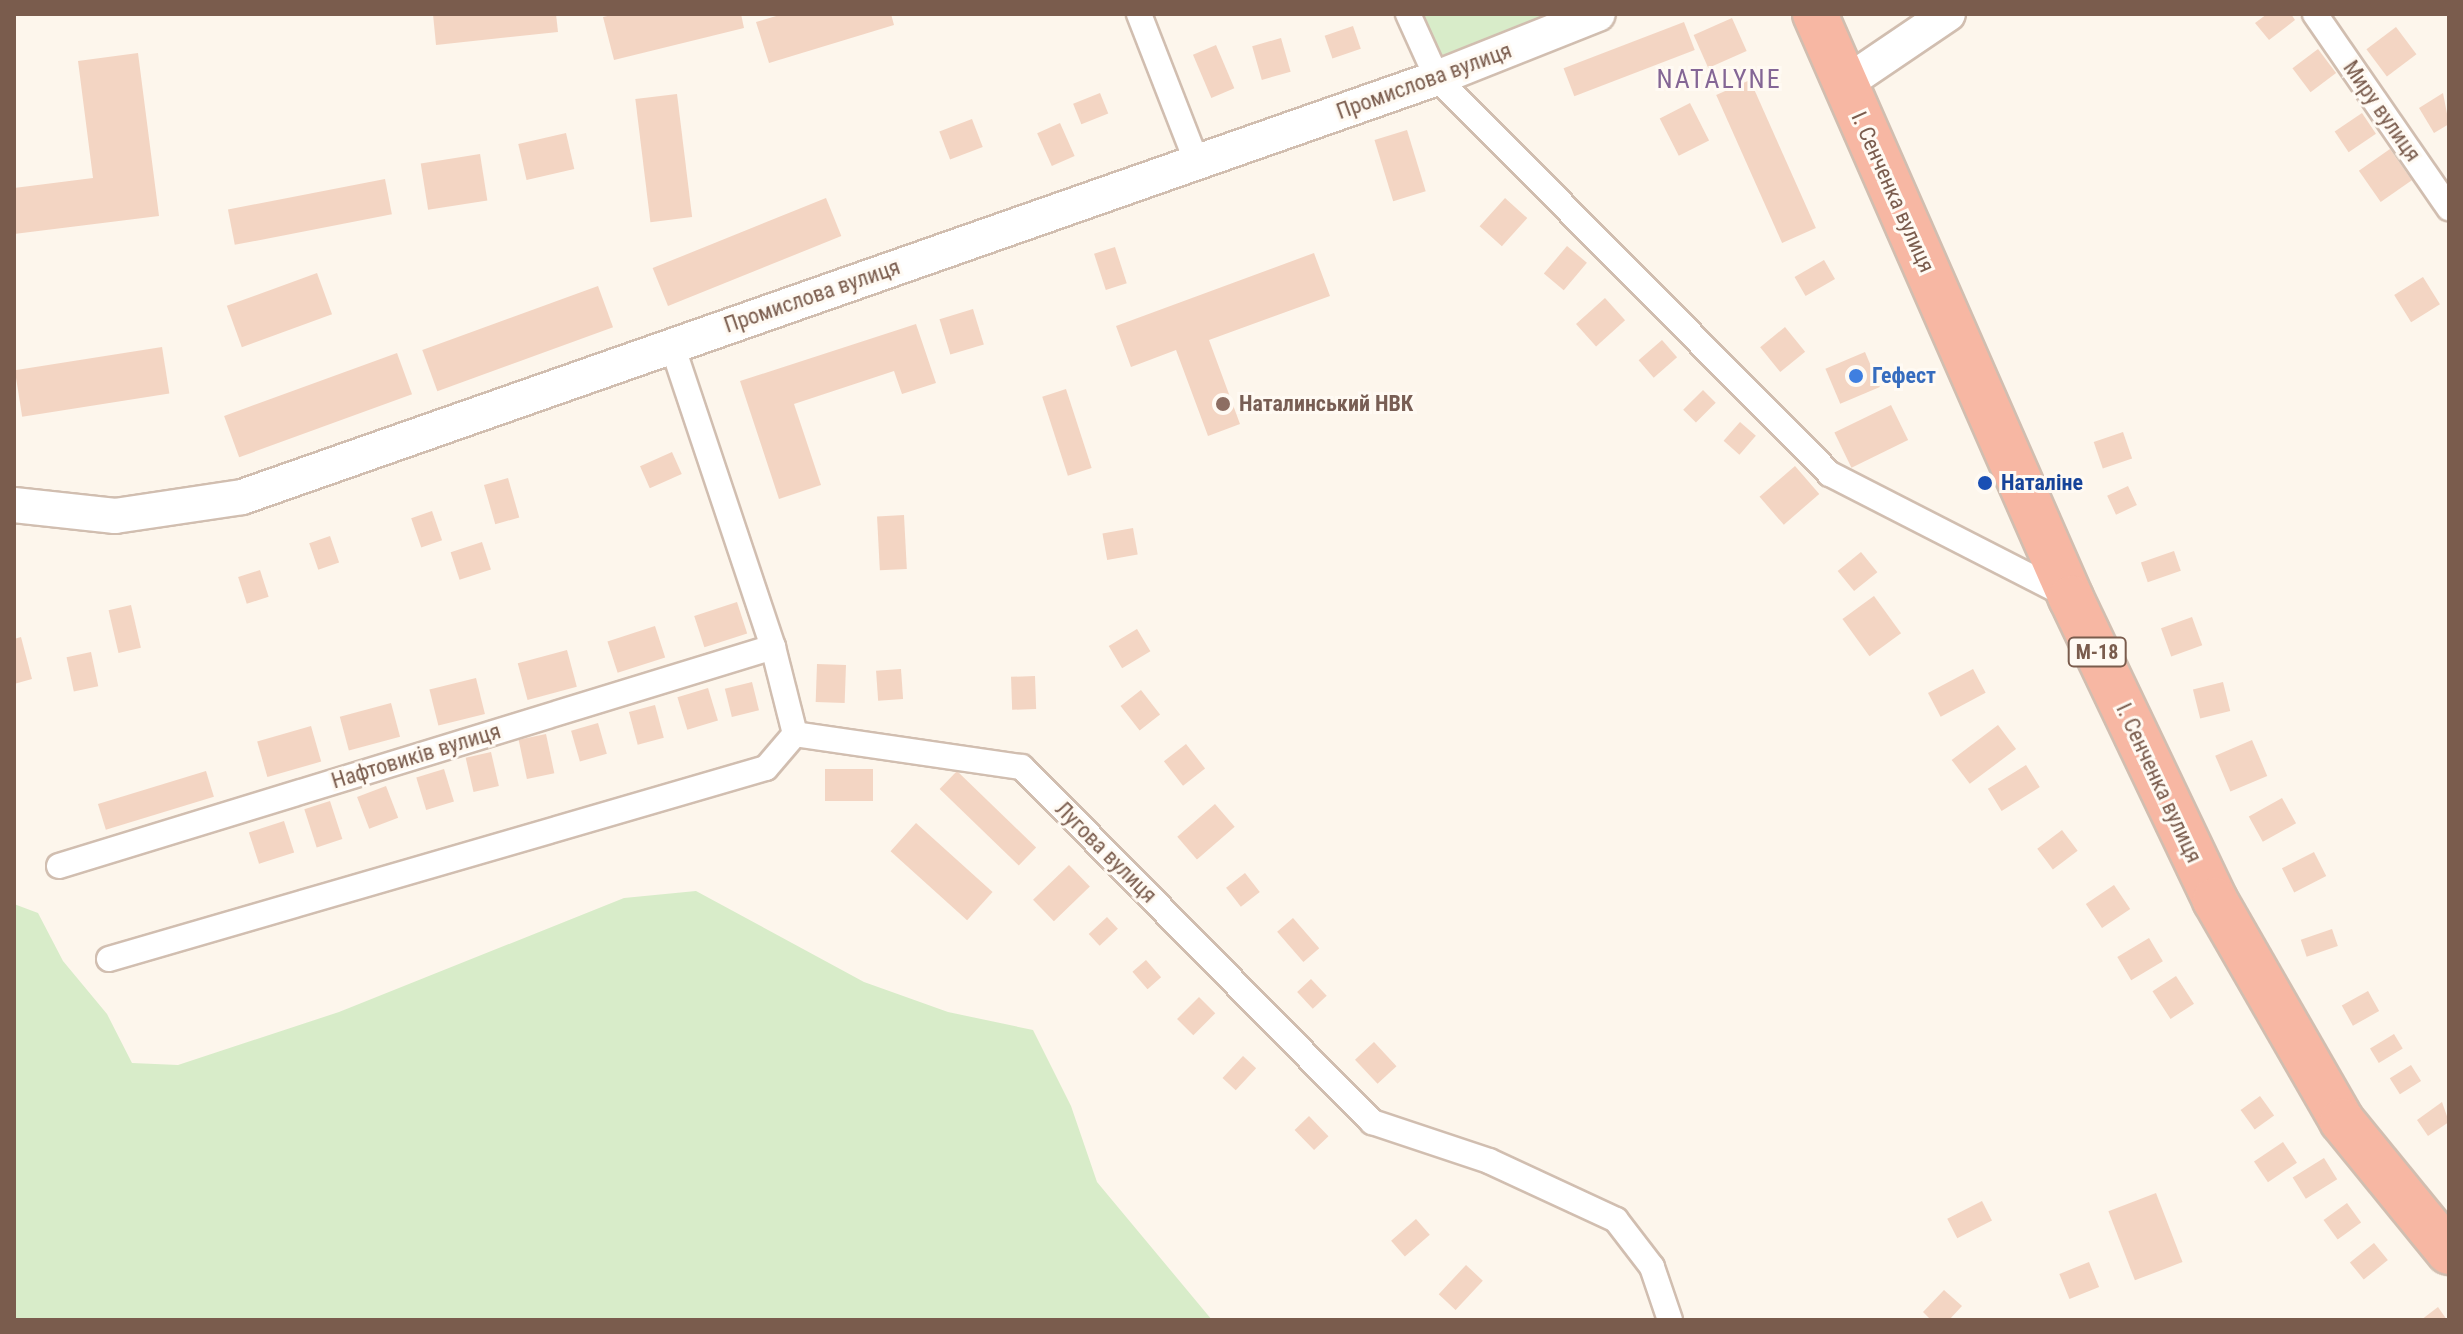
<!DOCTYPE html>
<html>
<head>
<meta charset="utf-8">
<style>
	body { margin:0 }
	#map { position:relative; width:2463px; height:1334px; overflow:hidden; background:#fdf6ec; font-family:"Roboto Condensed",sans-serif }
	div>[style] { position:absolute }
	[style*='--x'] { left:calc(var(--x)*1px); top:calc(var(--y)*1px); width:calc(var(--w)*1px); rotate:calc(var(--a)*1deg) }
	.green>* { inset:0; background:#d8ecc9 }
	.building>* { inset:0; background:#f3d5c3; transform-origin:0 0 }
	.roads { filter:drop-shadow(2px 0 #d1beb0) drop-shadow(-2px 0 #d1beb0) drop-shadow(0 2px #d1beb0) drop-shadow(0 -2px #d1beb0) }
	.street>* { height:24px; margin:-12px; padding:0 12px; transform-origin:12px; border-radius:12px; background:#fff }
	.secondary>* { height:34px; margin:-17px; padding:0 17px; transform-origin:17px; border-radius:17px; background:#fff }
	.highway>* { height:44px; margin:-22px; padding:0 22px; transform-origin:22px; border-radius:22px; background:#f7b7a3 }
	.dots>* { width:22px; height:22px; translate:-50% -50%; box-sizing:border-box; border:4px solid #fffaf3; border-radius:50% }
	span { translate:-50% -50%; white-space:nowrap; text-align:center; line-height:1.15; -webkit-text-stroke:6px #fffaf3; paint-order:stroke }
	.shield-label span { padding:2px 6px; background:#fffaf3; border:2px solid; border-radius:6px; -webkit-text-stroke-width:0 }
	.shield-label { font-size:20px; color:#7a5c4d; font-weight:700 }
	.street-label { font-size:22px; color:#7a5c4d }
	.shop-label { font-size:22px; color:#366cbe; font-weight:700 }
	.left { translate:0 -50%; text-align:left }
	.education-label { font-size:22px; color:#785e54; font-weight:700 }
	.transit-label { font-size:22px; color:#164399; font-weight:700 }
	.quarter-label { font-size:26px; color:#846695; letter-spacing:2px }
	.frame { position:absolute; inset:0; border:16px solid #7a5c4d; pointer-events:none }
</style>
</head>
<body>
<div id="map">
	<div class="green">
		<i style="clip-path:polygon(1408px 14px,1598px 14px,1437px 78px)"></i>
		<i style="clip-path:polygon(696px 891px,864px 982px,948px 1012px,1033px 1030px,1071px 1106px,1097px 1182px,1212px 1320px,14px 1320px,14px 904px,38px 913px,63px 961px,107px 1014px,132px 1063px,178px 1065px,339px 1012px,624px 898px)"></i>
	</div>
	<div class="building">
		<i style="clip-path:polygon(433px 14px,556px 14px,558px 32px,436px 45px)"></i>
		<i style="clip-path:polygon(616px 14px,741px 14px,744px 28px,614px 60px,603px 17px)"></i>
		<i style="clip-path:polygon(783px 14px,891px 14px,894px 25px,769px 63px,756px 22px)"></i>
		<i style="clip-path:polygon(2267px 14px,2291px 14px,2295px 20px,2269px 40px,2255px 23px)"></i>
		<i style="left:1732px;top:18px;width:36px;height:42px;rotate:66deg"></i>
		<i style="left:1684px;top:22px;width:30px;height:129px;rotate:69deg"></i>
		<i style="left:1353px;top:26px;width:24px;height:30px;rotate:71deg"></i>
		<i style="left:2396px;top:27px;width:34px;height:37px;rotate:53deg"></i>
		<i style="left:1281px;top:38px;width:35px;height:30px;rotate:74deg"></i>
		<i style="left:1216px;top:45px;width:47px;height:25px;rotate:67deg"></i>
		<i style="left:2318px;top:49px;width:30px;height:32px;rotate:53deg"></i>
		<i style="clip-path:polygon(138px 53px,159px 216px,14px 234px,14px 188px,93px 178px,78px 61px)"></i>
		<i style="left:1750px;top:80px;width:162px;height:37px;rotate:66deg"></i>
		<i style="left:1100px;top:93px;width:22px;height:29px;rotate:68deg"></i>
		<i style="clip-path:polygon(2443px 93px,2449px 124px,2434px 133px,2419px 108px)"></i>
		<i style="left:677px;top:94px;width:124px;height:42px;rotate:83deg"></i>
		<i style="left:1690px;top:103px;width:42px;height:34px;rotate:63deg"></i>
		<i style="left:2362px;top:113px;width:25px;height:33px;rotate:56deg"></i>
		<i style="left:972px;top:119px;width:30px;height:35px;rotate:69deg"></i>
		<i style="left:1060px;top:123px;width:36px;height:25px;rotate:66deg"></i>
		<i style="left:1407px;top:130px;width:64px;height:34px;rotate:73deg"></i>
		<i style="left:566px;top:133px;width:37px;height:49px;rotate:77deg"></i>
		<i style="left:2390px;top:149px;width:38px;height:38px;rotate:55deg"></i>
		<i style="left:480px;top:154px;width:47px;height:60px;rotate:81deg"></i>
		<i style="left:385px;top:179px;width:36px;height:160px;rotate:79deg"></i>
		<i style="left:826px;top:198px;width:41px;height:187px;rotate:68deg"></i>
		<i style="left:1505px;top:198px;width:30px;height:38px;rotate:42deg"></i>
		<i style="left:1567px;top:246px;width:26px;height:36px;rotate:40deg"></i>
		<i style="left:1115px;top:247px;width:38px;height:22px;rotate:72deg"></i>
		<i style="clip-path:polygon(1314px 253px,1330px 296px,1209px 340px,1240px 424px,1208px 436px,1176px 350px,1131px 367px,1116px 326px)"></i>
		<i style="left:1824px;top:260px;width:22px;height:34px;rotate:60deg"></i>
		<i style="left:317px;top:273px;width:44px;height:96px;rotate:70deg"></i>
		<i style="left:2423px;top:277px;width:32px;height:34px;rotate:58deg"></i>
		<i style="left:598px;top:286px;width:44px;height:187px;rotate:70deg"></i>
		<i style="left:1605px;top:298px;width:30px;height:39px;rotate:48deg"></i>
		<i style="left:973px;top:309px;width:37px;height:35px;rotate:73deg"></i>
		<i style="clip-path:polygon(916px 324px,936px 383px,902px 394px,894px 371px,794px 404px,821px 485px,779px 499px,740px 381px)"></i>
		<i style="left:1785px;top:327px;width:32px;height:32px;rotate:51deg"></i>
		<i style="left:1662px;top:340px;width:23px;height:31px;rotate:49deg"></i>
		<i style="left:162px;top:347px;width:47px;height:149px;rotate:81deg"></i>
		<i style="left:1865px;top:352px;width:38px;height:43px;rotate:67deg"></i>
		<i style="left:397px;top:353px;width:44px;height:184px;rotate:70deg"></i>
		<i style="left:1066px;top:389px;width:83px;height:25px;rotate:72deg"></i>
		<i style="left:1703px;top:390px;width:18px;height:28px;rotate:45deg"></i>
		<i style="left:1891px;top:405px;width:39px;height:63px;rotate:64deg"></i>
		<i style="left:1740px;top:422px;width:21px;height:25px;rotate:41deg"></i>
		<i style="left:2123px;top:432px;width:28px;height:31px;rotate:71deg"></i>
		<i style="left:672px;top:452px;width:24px;height:35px;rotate:66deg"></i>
		<i style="left:1795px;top:466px;width:37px;height:47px;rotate:49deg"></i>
		<i style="left:508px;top:478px;width:41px;height:25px;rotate:74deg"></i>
		<i style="left:2128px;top:486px;width:21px;height:23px;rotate:65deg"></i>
		<i style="left:432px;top:511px;width:31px;height:22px;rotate:71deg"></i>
		<i style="left:904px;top:515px;width:54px;height:27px;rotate:87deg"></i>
		<i style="left:1133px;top:528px;width:27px;height:31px;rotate:80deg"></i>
		<i style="left:330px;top:536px;width:28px;height:22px;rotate:71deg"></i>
		<i style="left:482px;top:542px;width:29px;height:33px;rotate:72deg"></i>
		<i style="left:2174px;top:551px;width:21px;height:35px;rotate:71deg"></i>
		<i style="left:1861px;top:552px;width:26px;height:30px;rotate:51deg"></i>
		<i style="left:260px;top:570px;width:28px;height:23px;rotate:72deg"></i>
		<i style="left:1874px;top:596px;width:46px;height:39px;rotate:54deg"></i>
		<i style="left:737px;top:602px;width:33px;height:45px;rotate:72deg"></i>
		<i style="left:131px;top:605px;width:44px;height:23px;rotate:77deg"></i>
		<i style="left:2192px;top:617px;width:30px;height:33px;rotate:70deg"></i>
		<i style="left:655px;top:626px;width:33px;height:50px;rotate:72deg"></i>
		<i style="left:1137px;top:629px;width:26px;height:33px;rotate:59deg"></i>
		<i style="clip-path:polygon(21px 637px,32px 679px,14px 684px,14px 639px)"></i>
		<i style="left:567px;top:650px;width:38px;height:51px;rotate:75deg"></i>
		<i style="left:91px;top:652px;width:35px;height:25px;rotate:78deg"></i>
		<i style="left:817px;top:664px;width:29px;height:38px;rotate:2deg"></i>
		<i style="left:901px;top:669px;width:30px;height:25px;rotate:86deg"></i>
		<i style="left:1973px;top:669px;width:27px;height:51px;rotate:62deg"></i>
		<i style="left:1035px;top:676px;width:33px;height:24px;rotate:88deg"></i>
		<i style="left:476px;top:678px;width:37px;height:48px;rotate:76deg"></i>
		<i style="left:752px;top:682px;width:29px;height:28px;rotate:76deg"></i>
		<i style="left:2223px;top:682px;width:30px;height:31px;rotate:76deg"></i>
		<i style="left:708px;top:688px;width:34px;height:32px;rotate:73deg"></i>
		<i style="left:1141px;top:690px;width:31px;height:26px;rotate:52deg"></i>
		<i style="left:391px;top:703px;width:35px;height:53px;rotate:75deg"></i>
		<i style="left:655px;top:705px;width:34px;height:27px;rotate:75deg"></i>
		<i style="left:598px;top:723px;width:32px;height:28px;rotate:74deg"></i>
		<i style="left:1998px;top:725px;width:30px;height:58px;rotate:53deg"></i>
		<i style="left:311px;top:726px;width:37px;height:56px;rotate:74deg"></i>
		<i style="left:546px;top:734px;width:40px;height:28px;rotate:78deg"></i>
		<i style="left:2252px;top:740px;width:39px;height:40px;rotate:67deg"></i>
		<i style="left:1186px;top:744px;width:31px;height:28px;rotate:52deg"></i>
		<i style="left:491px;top:752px;width:35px;height:26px;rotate:77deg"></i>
		<i style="left:2026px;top:765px;width:26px;height:45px;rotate:58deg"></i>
		<i style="left:444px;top:769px;width:34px;height:29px;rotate:73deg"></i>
		<i style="left:873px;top:769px;width:32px;height:48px;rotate:90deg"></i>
		<i style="left:206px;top:771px;width:27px;height:113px;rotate:73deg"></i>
		<i style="left:957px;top:771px;width:110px;height:25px;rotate:44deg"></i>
		<i style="left:386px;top:786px;width:34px;height:31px;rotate:69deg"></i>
		<i style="left:2282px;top:798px;width:29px;height:38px;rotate:61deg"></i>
		<i style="left:330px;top:801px;width:40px;height:27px;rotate:72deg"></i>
		<i style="left:1215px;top:804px;width:30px;height:50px;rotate:49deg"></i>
		<i style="left:284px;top:821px;width:33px;height:37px;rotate:72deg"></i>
		<i style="left:916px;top:823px;width:103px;height:38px;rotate:42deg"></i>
		<i style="left:2062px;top:830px;width:26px;height:31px;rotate:53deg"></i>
		<i style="left:2314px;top:852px;width:27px;height:36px;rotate:63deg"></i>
		<i style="left:1069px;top:865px;width:30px;height:50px;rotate:46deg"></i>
		<i style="left:1245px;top:873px;width:24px;height:24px;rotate:52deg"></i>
		<i style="left:2114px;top:885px;width:29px;height:34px;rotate:56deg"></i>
		<i style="left:1107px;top:917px;width:16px;height:25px;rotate:47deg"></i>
		<i style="left:1293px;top:918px;width:40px;height:21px;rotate:49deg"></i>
		<i style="left:2332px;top:929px;width:18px;height:33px;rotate:71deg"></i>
		<i style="left:2149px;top:938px;width:27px;height:37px;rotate:59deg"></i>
		<i style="left:1146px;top:960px;width:23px;height:18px;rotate:49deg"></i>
		<i style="left:2176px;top:976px;width:33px;height:28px;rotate:57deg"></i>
		<i style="left:1311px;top:979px;width:23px;height:19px;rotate:47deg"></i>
		<i style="left:2368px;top:991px;width:23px;height:30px;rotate:61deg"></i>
		<i style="left:1199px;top:997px;width:23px;height:31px;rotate:45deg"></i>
		<i style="left:2394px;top:1034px;width:17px;height:28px;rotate:59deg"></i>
		<i style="left:1374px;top:1042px;width:33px;height:26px;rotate:47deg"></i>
		<i style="left:1243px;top:1056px;width:18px;height:30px;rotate:43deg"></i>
		<i style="left:2411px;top:1065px;width:19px;height:25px;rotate:58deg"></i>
		<i style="left:2260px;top:1096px;width:24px;height:24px;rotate:54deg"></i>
		<i style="clip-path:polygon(2442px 1102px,2449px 1122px,2428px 1136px,2417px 1120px)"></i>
		<i style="left:1309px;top:1116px;width:28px;height:20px;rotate:46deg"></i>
		<i style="left:2283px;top:1142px;width:25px;height:35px;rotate:56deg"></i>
		<i style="left:2324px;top:1158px;width:25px;height:37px;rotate:58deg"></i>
		<i style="left:2156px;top:1193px;width:74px;height:51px;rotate:69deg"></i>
		<i style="left:1982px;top:1201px;width:22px;height:39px;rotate:63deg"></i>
		<i style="left:2347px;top:1203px;width:24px;height:29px;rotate:54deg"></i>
		<i style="left:1416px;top:1219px;width:21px;height:33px;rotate:49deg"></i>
		<i style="left:2374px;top:1243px;width:22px;height:31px;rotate:51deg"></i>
		<i style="left:2089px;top:1262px;width:27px;height:32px;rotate:68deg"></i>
		<i style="left:1466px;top:1265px;width:23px;height:40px;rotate:43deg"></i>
		<i style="clip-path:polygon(1944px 1290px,1962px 1306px,1949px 1320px,1931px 1320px,1923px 1312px)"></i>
		<i style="clip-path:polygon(2438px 1307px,2447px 1320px,2421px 1320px)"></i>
	</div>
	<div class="roads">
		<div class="street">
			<i style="--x:1139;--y:14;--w:160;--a:68.7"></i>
			<i style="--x:1408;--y:14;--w:70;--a:65.6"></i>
			<i style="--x:1437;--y:78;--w:558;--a:45.22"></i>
			<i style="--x:1830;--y:474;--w:270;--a:27.1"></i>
			<i style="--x:2315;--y:14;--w:236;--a:55.4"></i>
			<i style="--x:672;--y:345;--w:318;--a:71.5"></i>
			<i style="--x:773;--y:647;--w:90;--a:75.8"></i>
			<i style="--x:795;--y:734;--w:229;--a:8.3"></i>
			<i style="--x:1022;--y:767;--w:499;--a:45.4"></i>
			<i style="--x:1372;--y:1122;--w:123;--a:18.4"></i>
			<i style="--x:1489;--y:1161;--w:140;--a:24.9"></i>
			<i style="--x:1616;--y:1220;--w:59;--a:52.5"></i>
			<i style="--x:1652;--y:1267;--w:56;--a:71.2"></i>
			<i style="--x:59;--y:866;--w:747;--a:-17.05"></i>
			<i style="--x:109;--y:959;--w:684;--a:-16.21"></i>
			<i style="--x:766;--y:768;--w:45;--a:-49.5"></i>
		</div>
		<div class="secondary">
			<i style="--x:1846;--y:83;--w:123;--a:-34.1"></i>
			<i style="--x:14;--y:505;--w:102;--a:6.2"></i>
			<i style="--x:115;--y:516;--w:128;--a:-8.5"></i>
			<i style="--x:242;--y:497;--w:1266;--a:-19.32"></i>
			<i style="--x:1437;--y:78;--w:173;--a:-21.7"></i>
		</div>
		<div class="highway">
			<i style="--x:1815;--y:14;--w:638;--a:66.33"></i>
			<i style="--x:2071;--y:598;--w:335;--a:64.5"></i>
			<i style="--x:2215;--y:900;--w:255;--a:60.1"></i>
			<i style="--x:2342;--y:1121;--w:169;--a:50.8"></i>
		</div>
	</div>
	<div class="dots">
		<i style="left:1856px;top:376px;background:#3f7fe0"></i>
		<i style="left:1223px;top:404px;background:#8d6e63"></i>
		<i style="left:1985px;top:483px;background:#1a4fb4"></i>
	</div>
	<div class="shield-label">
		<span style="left:2097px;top:652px">М-18</span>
	</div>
	<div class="street-label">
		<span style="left:1424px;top:81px;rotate:-20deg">Промислова вулиця</span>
		<span style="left:2382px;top:111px;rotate:55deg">Миру вулиця</span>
		<span style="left:1893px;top:192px;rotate:66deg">І. Сенченка вулиця</span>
		<span style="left:812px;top:296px;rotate:-19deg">Промислова вулиця</span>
		<span style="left:416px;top:756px;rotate:-17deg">Нафтовиків вулиця</span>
		<span style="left:2159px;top:783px;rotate:65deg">І. Сенченка вулиця</span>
		<span style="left:1106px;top:852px;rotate:45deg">Лугова вулиця</span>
	</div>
	<div class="shop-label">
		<span class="left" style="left:1872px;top:376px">Гефест</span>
	</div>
	<div class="education-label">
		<span class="left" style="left:1239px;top:404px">Наталинський НВК</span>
	</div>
	<div class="transit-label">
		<span class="left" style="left:2001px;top:483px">Наталіне</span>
	</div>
	<div class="quarter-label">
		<span style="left:1719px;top:80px">NATALYNE</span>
	</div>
	<div class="frame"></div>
</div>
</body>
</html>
